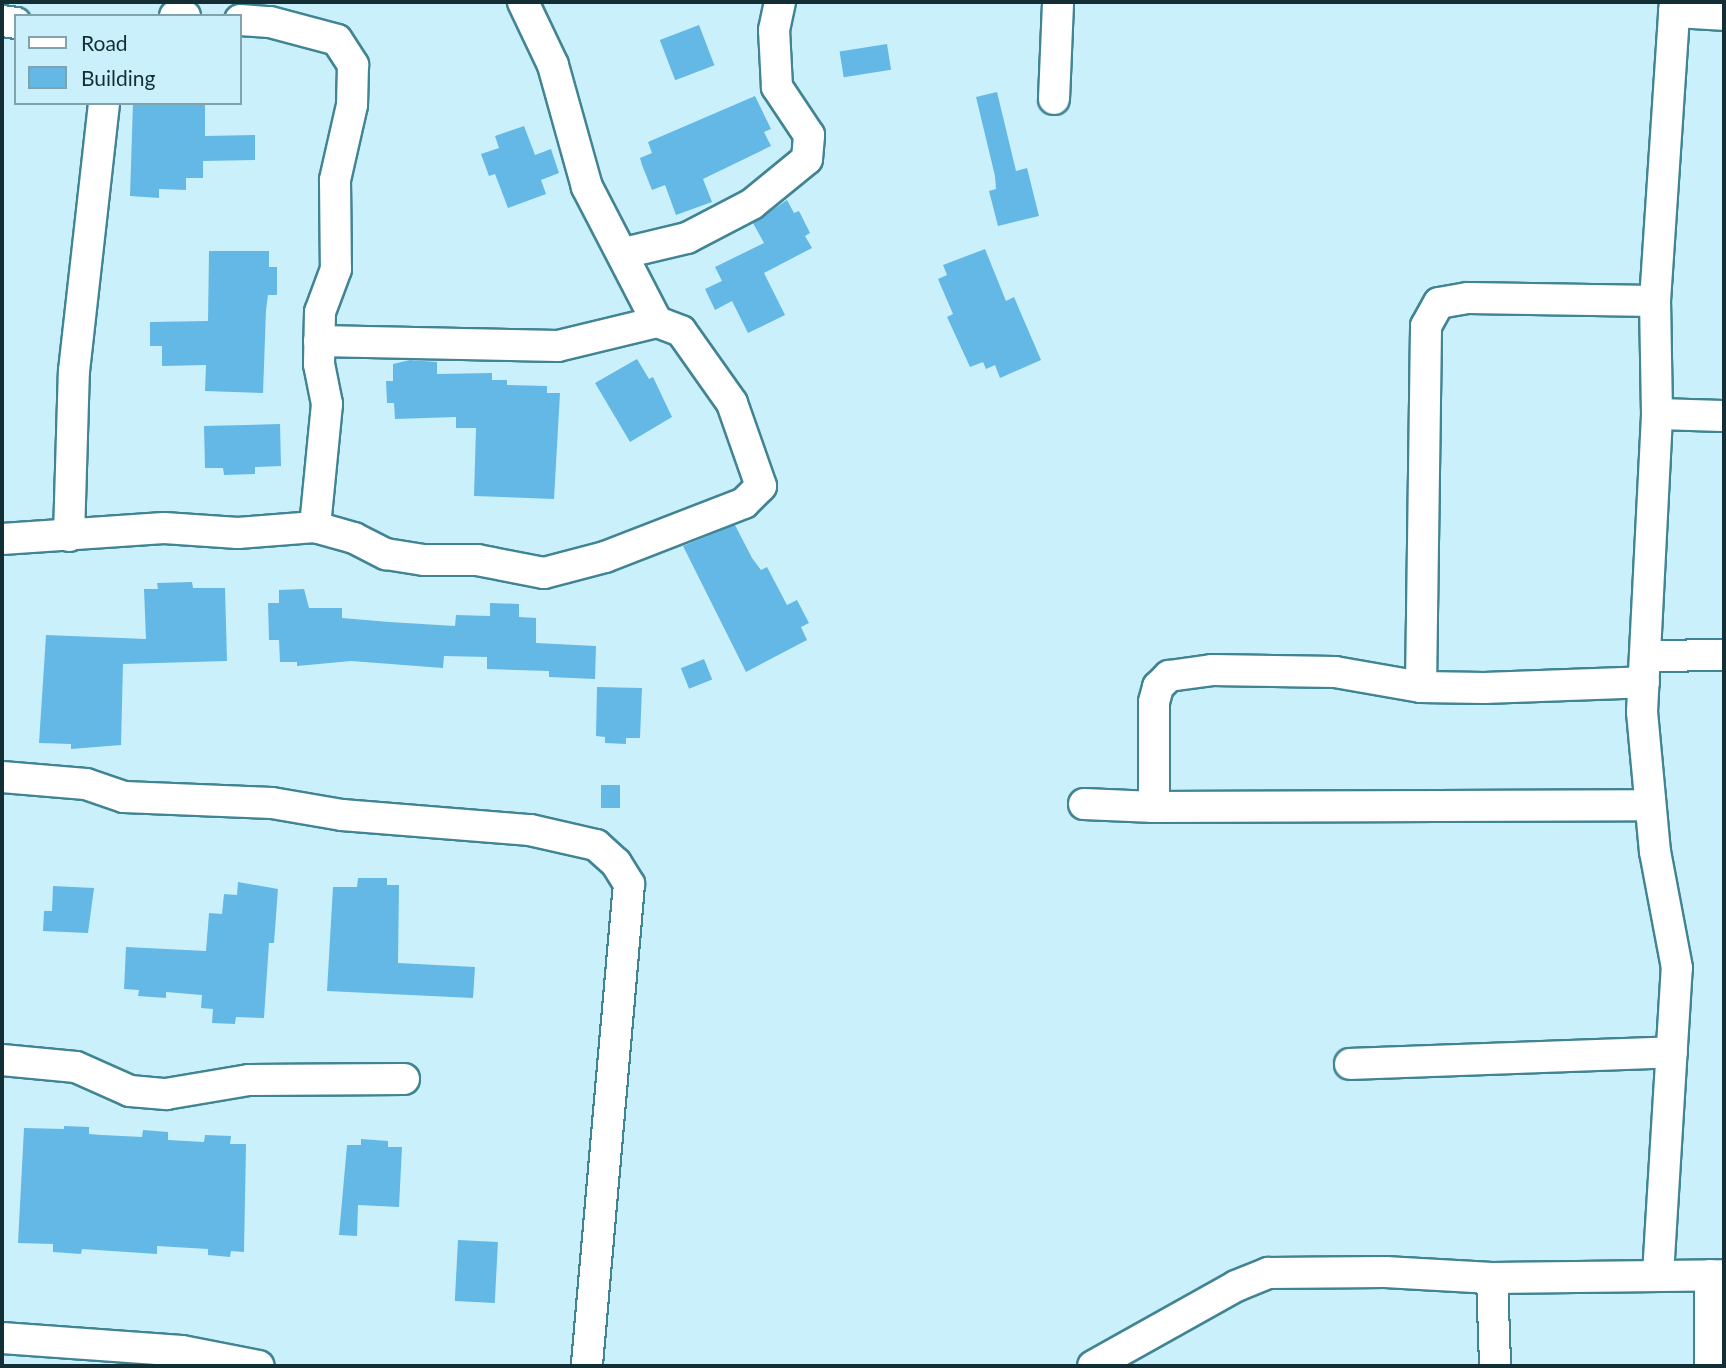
<!DOCTYPE html>
<html>
<head>
<meta charset="utf-8">
<style>
	body { margin:0 }
	#map { position:relative; width:1726px; height:1368px; overflow:hidden; background:#caf1fb; font-family:Lato,sans-serif }
	div>[style] { position:absolute }
	[style*='--x'] { left:calc(var(--x)*1px); top:calc(var(--y)*1px); width:calc(var(--w)*1px); rotate:calc(var(--a)*1deg) }
	.building>* { inset:0; background:#64b8e5; transform-origin:0 0 }
	.roads { filter:drop-shadow(2px 0 #418493) drop-shadow(-2px 0 #418493) drop-shadow(0 2px #418493) drop-shadow(0 -2px #418493) }
	.minor>* { height:30px; margin:-15px; padding:0 15px; transform-origin:15px; border-radius:15px; background:#fff }
	span { translate:-50% -50%; white-space:nowrap; text-align:center; line-height:1.15; -webkit-text-stroke:7px #caf1fb; paint-order:stroke }
	.frame { position:absolute; inset:0; border:4px solid #132f35; pointer-events:none }
	.legend { position:absolute; left:14px; top:14px; width:228px; height:91px; box-sizing:border-box; background:#caf1fb; border:2px solid #81a3ac; margin:0; padding:9px 12px; list-style:none; font-size:21px; color:#132f35 }
	.legend li { display:flex; align-items:center; gap:14px; height:35px }
	.legend b { width:35px; border:2px solid #81a3ac }
</style>
</head>
<body>
<div id="map">
	<div class="building">
		<i style="left:699px;top:25px;width:43px;height:42px;rotate:69deg"></i>
		<i style="left:887px;top:44px;width:26px;height:48px;rotate:81deg"></i>
		<i style="clip-path:polygon(997px 92px,1016px 171px,1027px 168px,1039px 216px,998px 226px,989px 191px,996px 189px,995px 176px,976px 97px)"></i>
		<i style="clip-path:polygon(755px 96px,771px 129px,764px 132px,771px 146px,703px 179px,712px 202px,676px 215px,665px 185px,652px 190px,642px 165px,640px 158px,652px 153px,648px 142px)"></i>
		<i style="clip-path:polygon(133px 103px,205px 103px,205px 136px,255px 135px,255px 160px,203px 161px,203px 178px,186px 178px,186px 190px,159px 189px,159px 198px,130px 196px)"></i>
		<i style="clip-path:polygon(524px 126px,535px 155px,551px 149px,559px 173px,541px 180px,546px 194px,508px 208px,495px 174px,489px 176px,481px 154px,499px 148px,495px 136px)"></i>
		<i style="clip-path:polygon(787px 200px,794px 213px,799px 211px,810px 233px,805px 236px,812px 248px,764px 273px,785px 315px,748px 333px,732px 301px,715px 310px,705px 289px,722px 281px,715px 267px,764px 243px,753px 223px)"></i>
		<i style="clip-path:polygon(985px 249px,1006px 301px,1014px 297px,1041px 360px,1000px 378px,995px 365px,986px 369px,983px 362px,970px 367px,947px 317px,953px 314px,938px 279px,947px 275px,943px 265px)"></i>
		<i style="clip-path:polygon(209px 251px,269px 251px,269px 267px,277px 267px,277px 295px,268px 295px,266px 310px,263px 393px,205px 391px,206px 365px,162px 366px,162px 346px,150px 346px,150px 322px,208px 321px)"></i>
		<i style="clip-path:polygon(637px 359px,649px 379px,653px 377px,672px 417px,630px 442px,595px 383px)"></i>
		<i style="clip-path:polygon(410px 360px,437px 362px,437px 374px,492px 373px,492px 380px,507px 380px,507px 385px,547px 386px,547px 393px,560px 393px,554px 499px,474px 496px,476px 428px,456px 428px,456px 417px,395px 419px,394px 403px,387px 403px,386px 381px,393px 381px,393px 364px)"></i>
		<i style="clip-path:polygon(280px 424px,281px 466px,255px 467px,255px 474px,224px 475px,223px 468px,205px 468px,204px 426px)"></i>
		<i style="clip-path:polygon(735px 525px,752px 558px,761px 570px,767px 567px,787px 605px,797px 600px,809px 623px,801px 627px,807px 640px,746px 672px,683px 546px)"></i>
		<i style="clip-path:polygon(192px 582px,193px 588px,225px 588px,227px 661px,123px 664px,121px 745px,71px 749px,71px 744px,39px 743px,46px 635px,146px 639px,144px 589px,158px 589px,157px 583px)"></i>
		<i style="clip-path:polygon(304px 589px,309px 608px,342px 608px,342px 618px,389px 622px,455px 626px,456px 615px,490px 616px,490px 603px,519px 604px,519px 617px,536px 618px,536px 643px,596px 646px,595px 679px,549px 677px,549px 671px,487px 669px,487px 657px,444px 656px,443px 668px,351px 661px,297px 666px,297px 662px,280px 662px,279px 640px,269px 640px,268px 603px,279px 603px,279px 590px)"></i>
		<i style="left:704px;top:659px;width:22px;height:25px;rotate:68deg"></i>
		<i style="clip-path:polygon(597px 687px,642px 688px,640px 738px,626px 738px,626px 744px,605px 743px,605px 737px,596px 736px)"></i>
		<i style="left:601px;top:785px;width:19px;height:23px"></i>
		<i style="clip-path:polygon(358px 878px,387px 878px,387px 885px,399px 885px,398px 963px,475px 967px,473px 998px,327px 991px,333px 887px,357px 887px)"></i>
		<i style="clip-path:polygon(238px 882px,278px 889px,274px 943px,269px 943px,264px 1018px,236px 1017px,235px 1024px,212px 1023px,213px 1009px,201px 1008px,202px 995px,166px 992px,166px 998px,138px 996px,139px 990px,124px 989px,126px 947px,206px 951px,209px 913px,222px 914px,224px 894px,237px 895px)"></i>
		<i style="clip-path:polygon(53px 886px,94px 888px,88px 933px,43px 931px,44px 911px,52px 911px)"></i>
		<i style="clip-path:polygon(64px 1126px,89px 1127px,89px 1134px,102px 1135px,142px 1137px,143px 1130px,168px 1132px,168px 1140px,204px 1142px,205px 1135px,231px 1136px,230px 1144px,246px 1144px,244px 1252px,231px 1251px,230px 1257px,208px 1255px,208px 1249px,157px 1246px,157px 1254px,82px 1249px,81px 1254px,53px 1252px,53px 1244px,18px 1243px,24px 1128px,64px 1129px)"></i>
		<i style="clip-path:polygon(361px 1139px,388px 1141px,388px 1147px,402px 1147px,399px 1207px,358px 1205px,357px 1236px,339px 1235px,347px 1145px,361px 1145px)"></i>
		<i style="left:458px;top:1240px;width:40px;height:61px;rotate:3deg"></i>
	</div>
	<div class="roads">
		<div class="minor">
			<i style="--x:1674;--y:12;--w:50;--a:3.4"></i>
			<i style="--x:175;--y:16;--w:10;--a:0"></i>
			<i style="--x:240;--y:20;--w:30;--a:4"></i>
			<i style="--x:270;--y:22;--w:69;--a:15"></i>
			<i style="--x:337;--y:40;--w:30;--a:57"></i>
			<i style="--x:353;--y:65;--w:40;--a:91.4"></i>
			<i style="--x:352;--y:105;--w:77;--a:102.8"></i>
			<i style="--x:335;--y:180;--w:89;--a:89.4"></i>
			<i style="--x:336;--y:269;--w:46;--a:110.4"></i>
			<i style="--x:320;--y:312;--w:52;--a:91.1"></i>
			<i style="--x:319;--y:364;--w:41;--a:78.7"></i>
			<i style="--x:327;--y:404;--w:124;--a:95.6"></i>
			<i style="--x:2;--y:21;--w:14;--a:8"></i>
			<i style="--x:1054;--y:99;--w:97;--a:-87.6"></i>
			<i style="--x:624;--y:253;--w:65;--a:-13.4"></i>
			<i style="--x:687;--y:238;--w:73;--a:-27.6"></i>
			<i style="--x:752;--y:204;--w:71;--a:-39.3"></i>
			<i style="--x:807;--y:159;--w:24;--a:-85"></i>
			<i style="--x:809;--y:135;--w:58;--a:-123.7"></i>
			<i style="--x:777;--y:87;--w:57;--a:-93"></i>
			<i style="--x:774;--y:30;--w:29;--a:-78"></i>
			<i style="--x:319;--y:341;--w:239;--a:1.2"></i>
			<i style="--x:558;--y:346;--w:102;--a:-13.6"></i>
			<i style="--x:1657;--y:414;--w:67;--a:1.7"></i>
			<i style="--x:69;--y:536;--w:165;--a:-88.3"></i>
			<i style="--x:74;--y:371;--w:270;--a:-83.6"></i>
			<i style="--x:2;--y:539;--w:162;--a:-3.9"></i>
			<i style="--x:164;--y:528;--w:74;--a:3.9"></i>
			<i style="--x:238;--y:533;--w:77;--a:-4.5"></i>
			<i style="--x:315;--y:527;--w:41;--a:15.8"></i>
			<i style="--x:354;--y:538;--w:36;--a:27"></i>
			<i style="--x:386;--y:554;--w:38;--a:9"></i>
			<i style="--x:424;--y:560;--w:53;--a:0"></i>
			<i style="--x:477;--y:560;--w:68;--a:11"></i>
			<i style="--x:544;--y:573;--w:63;--a:-14.7"></i>
			<i style="--x:605;--y:557;--w:149;--a:-21.2"></i>
			<i style="--x:744;--y:503;--w:24;--a:-45"></i>
			<i style="--x:761;--y:486;--w:88;--a:-109.3"></i>
			<i style="--x:732;--y:403;--w:88;--a:-125.3"></i>
			<i style="--x:681;--y:331;--w:26;--a:-159"></i>
			<i style="--x:657;--y:322;--w:152;--a:-117.4"></i>
			<i style="--x:587;--y:187;--w:127;--a:-105.6"></i>
			<i style="--x:553;--y:65;--w:70;--a:-115.5"></i>
			<i style="--x:1647;--y:656;--w:77;--a:-0.7"></i>
			<i style="--x:1421;--y:687;--w:361;--a:-89.2"></i>
			<i style="--x:1426;--y:326;--w:26;--a:-61"></i>
			<i style="--x:1439;--y:303;--w:29;--a:-10"></i>
			<i style="--x:1468;--y:298;--w:187;--a:0.9"></i>
			<i style="--x:2;--y:777;--w:84;--a:4.8"></i>
			<i style="--x:86;--y:784;--w:40;--a:18.9"></i>
			<i style="--x:124;--y:797;--w:148;--a:2.3"></i>
			<i style="--x:272;--y:803;--w:71;--a:9.7"></i>
			<i style="--x:342;--y:815;--w:189;--a:4.6"></i>
			<i style="--x:530;--y:830;--w:68;--a:12.8"></i>
			<i style="--x:596;--y:845;--w:27;--a:42"></i>
			<i style="--x:616;--y:863;--w:25;--a:58"></i>
			<i style="--x:629;--y:884;--w:484;--a:95"></i>
			<i style="--x:1084;--y:804;--w:70;--a:2.5"></i>
			<i style="--x:1154;--y:807;--w:495;--a:-0.2"></i>
			<i style="--x:1154;--y:807;--w:105;--a:-90"></i>
			<i style="--x:1154;--y:702;--w:16;--a:-75"></i>
			<i style="--x:1158;--y:687;--w:16;--a:-45"></i>
			<i style="--x:1169;--y:676;--w:43;--a:-7.9"></i>
			<i style="--x:1212;--y:670;--w:123;--a:0.9"></i>
			<i style="--x:1335;--y:672;--w:87;--a:9.9"></i>
			<i style="--x:1421;--y:687;--w:63;--a:0.9"></i>
			<i style="--x:1484;--y:688;--w:160;--a:-2.1"></i>
			<i style="--x:2;--y:1060;--w:74;--a:5.4"></i>
			<i style="--x:76;--y:1067;--w:59;--a:24"></i>
			<i style="--x:130;--y:1091;--w:36;--a:5"></i>
			<i style="--x:166;--y:1094;--w:84;--a:-9.6"></i>
			<i style="--x:249;--y:1080;--w:155;--a:-0.4"></i>
			<i style="--x:1350;--y:1064;--w:322;--a:-2.1"></i>
			<i style="--x:1658;--y:1275;--w:308;--a:-86.5"></i>
			<i style="--x:1677;--y:968;--w:118;--a:-100.7"></i>
			<i style="--x:1655;--y:852;--w:141;--a:-95.3"></i>
			<i style="--x:1642;--y:712;--w:298;--a:-87.1"></i>
			<i style="--x:1657;--y:414;--w:113;--a:-91"></i>
			<i style="--x:1655;--y:301;--w:300;--a:-86.2"></i>
			<i style="--x:1492;--y:1278;--w:88;--a:88"></i>
			<i style="--x:2;--y:1338;--w:180;--a:4.1"></i>
			<i style="--x:182;--y:1351;--w:78;--a:11"></i>
			<i style="--x:1093;--y:1366;--w:164;--a:-29.2"></i>
			<i style="--x:1236;--y:1286;--w:35;--a:-22"></i>
			<i style="--x:1268;--y:1273;--w:117;--a:-0.5"></i>
			<i style="--x:1385;--y:1272;--w:107;--a:3.2"></i>
			<i style="--x:1492;--y:1278;--w:232;--a:-0.7"></i>
			<i style="--x:1710;--y:1366;--w:91;--a:-90"></i>
		</div>
	</div>
	<div class="frame"></div>
	<ul class="legend">
	<li><b style="height:9px;background:#fff"></b>Road</li>
	<li><b style="height:19px;background:#64b8e5"></b>Building</li>
	</ul>
</div>
</body>
</html>
